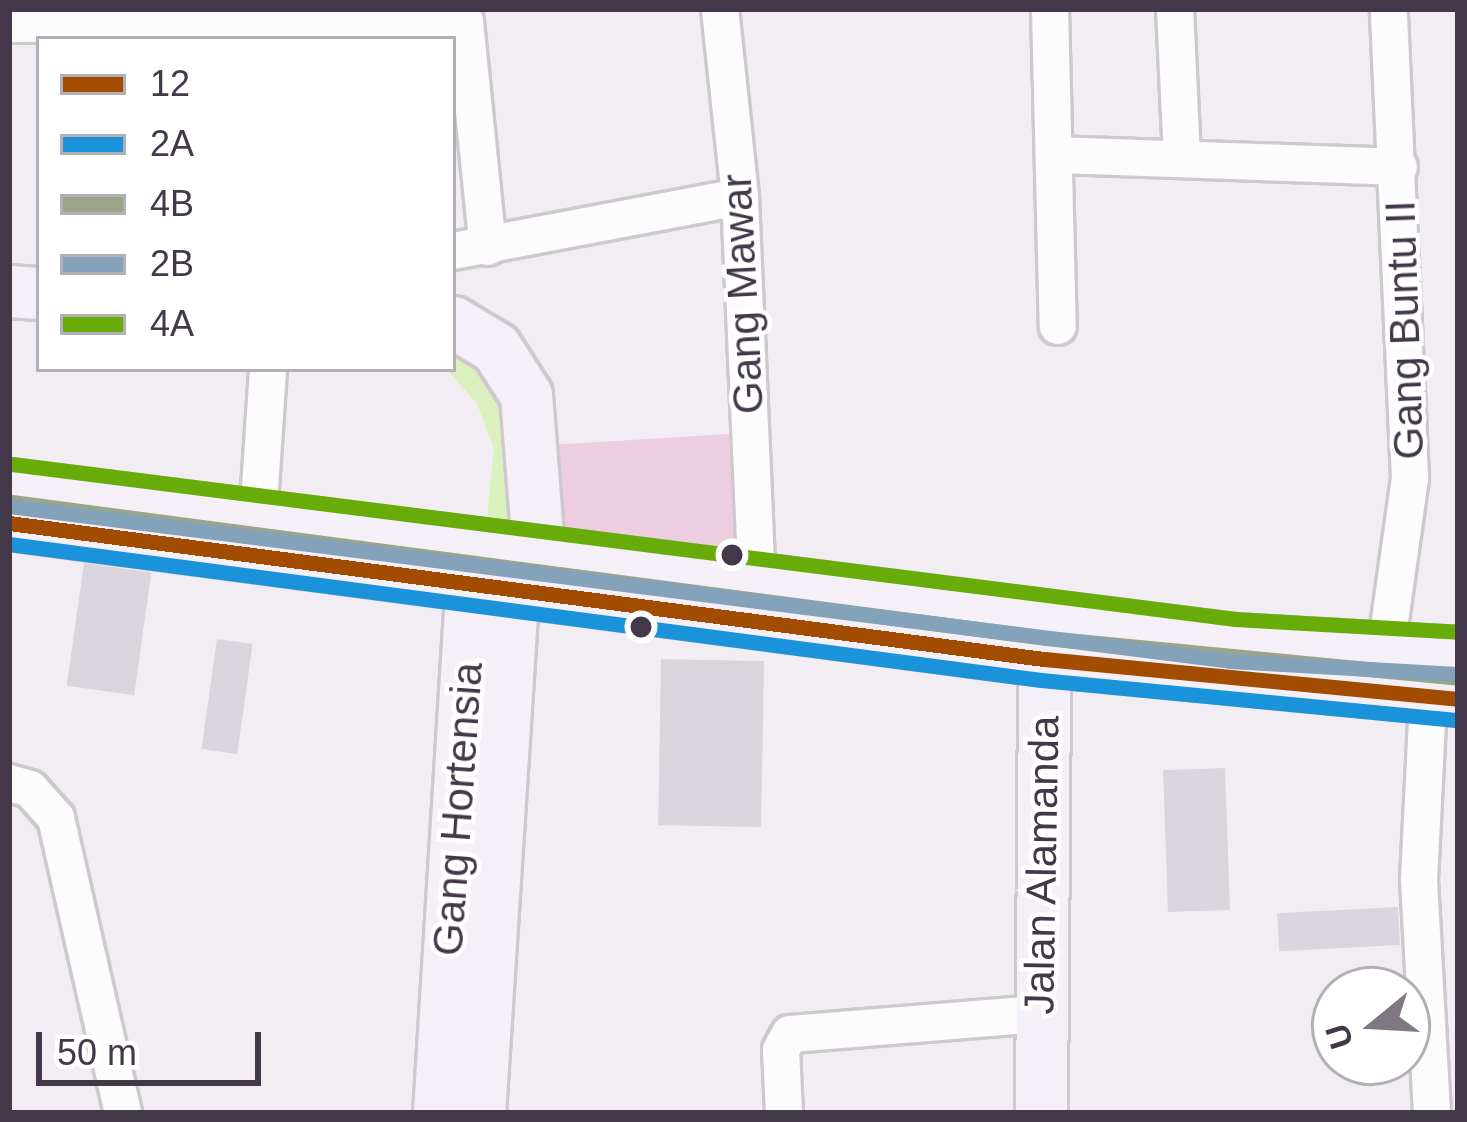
<!DOCTYPE html>
<html>
<head>
<meta charset="utf-8">
<style>
	body { margin:0 }
	#map { position:relative; width:1467px; height:1122px; overflow:hidden; background:#f1edf2; font-family:Arial,sans-serif }
	div>[style] { position:absolute }
	[style*='--x'] { left:calc(var(--x)*1px); top:calc(var(--y)*1px); width:calc(var(--w)*1px); rotate:calc(var(--a)*1deg) }
	.green>* { inset:0; background:#eccee0 }
	.canal>* { height:33px; margin:-16.5px; padding:0 16.5px; transform-origin:16.5px; border-radius:16.5px; background:#dcefbe }
	.building>* { inset:0; background:#dad5dc; transform-origin:0 0 }
	.roads { filter:drop-shadow(3px 0 #cdc9cf) drop-shadow(-3px 0 #cdc9cf) drop-shadow(0 3px #cdc9cf) drop-shadow(0 -3px #cdc9cf) }
	.street>* { height:36px; margin:-18px; padding:0 18px; transform-origin:18px; border-radius:18px; background:#fdfcfd }
	.secondary>* { height:51px; margin:-25.5px; padding:0 25.5px; transform-origin:25.5px; border-radius:25.5px; background:#f5f0f7 }
	.bus-1>* { height:15px; margin:-7.5px; padding:0 7.5px; transform-origin:7.5px; border-radius:7.5px; background:#a14c00 }
	.bus-2>* { height:15px; margin:-7.5px; padding:0 7.5px; transform-origin:7.5px; border-radius:7.5px; background:#1a93db }
	.bus-3>* { height:15px; margin:-7.5px; padding:0 7.5px; transform-origin:7.5px; border-radius:7.5px; background:#9ba689 }
	.bus-4>* { height:15px; margin:-7.5px; padding:0 7.5px; transform-origin:7.5px; border-radius:7.5px; background:#84a2ba }
	.bus-5>* { height:15px; margin:-7.5px; padding:0 7.5px; transform-origin:7.5px; border-radius:7.5px; background:#67ac08 }
	.dots>* { width:33px; height:33px; translate:-50% -50%; box-sizing:border-box; border:6px solid #fff; border-radius:50% }
	span { translate:-50% -50%; white-space:nowrap; text-align:center; line-height:1.15; -webkit-text-stroke:9px #fff; paint-order:stroke }
	.street-label { font-size:42px; color:#423849 }
	.frame { position:absolute; inset:0; border:12px solid #423849; pointer-events:none }
	.legend { position:absolute; left:36px; top:36px; width:420px; height:336px; box-sizing:border-box; background:#fff; border:3px solid #b3afb6; margin:0; padding:15px 21px; list-style:none; font-size:36px; color:#423849 }
	.legend li { display:flex; align-items:center; gap:24px; height:60px }
	.legend b { width:60px; border:3px solid #b3afb6 }
	.north { position:absolute; left:1311px; top:966px; width:120px; height:120px; box-sizing:border-box; background:#fff; border:3px solid #b3afb6; border-radius:50%; rotate:252deg; font-size:33px; font-weight:700; line-height:48px; text-align:center; color:#423849 }
	.north::after { content:''; display:block; margin:auto; width:42px; height:54px; background:#7f7784; clip-path:polygon(50% 0,100% 100%,50% 72%,0 100%) }
	.scale { position:absolute; left:36px; top:1032px; width:225px; height:54px; box-sizing:border-box; border:6px solid #423849; border-top:0; padding-left:15px; font-size:36px; line-height:42px; white-space:nowrap; color:#423849; -webkit-text-stroke:9px #fff; paint-order:stroke }
</style>
</head>
<body>
<div id="map">
	<div class="green">
		<i style="clip-path:polygon(745px 433px,749px 552px,523px 529px,534px 446px)"></i>
	</div>
	<div class="canal">
		<i style="--x:453;--y:351;--w:58;--a:49.2"></i>
		<i style="--x:491;--y:395;--w:53;--a:69.2"></i>
		<i style="--x:510;--y:445;--w:121;--a:95.2"></i>
	</div>
	<div class="building">
		<i style="left:84px;top:563px;width:68px;height:124px;rotate:8deg"></i>
		<i style="left:217px;top:639px;width:36px;height:111px;rotate:8deg"></i>
		<i style="left:764px;top:661px;width:166px;height:103px;rotate:91deg"></i>
		<i style="left:1225px;top:768px;width:142px;height:62px;rotate:88deg"></i>
		<i style="left:1398px;top:907px;width:38px;height:121px;rotate:87deg"></i>
	</div>
	<div class="roads">
		<div class="street">
			<i style="--x:720;--y:9;--w:189;--a:83.9"></i>
			<i style="--x:740;--y:197;--w:383;--a:87.5"></i>
			<i style="--x:1050;--y:9;--w:317;--a:88.6"></i>
			<i style="--x:1175;--y:9;--w:150;--a:87.3"></i>
			<i style="--x:9;--y:24;--w:456;--a:-0.3"></i>
			<i style="--x:465;--y:22;--w:226;--a:84.2"></i>
			<i style="--x:1056;--y:155;--w:343;--a:2"></i>
			<i style="--x:453;--y:251;--w:292;--a:-10.7"></i>
			<i style="--x:258;--y:517;--w:148;--a:-86.1"></i>
			<i style="--x:1386;--y:649;--w:173;--a:-82"></i>
			<i style="--x:1410;--y:478;--w:469;--a:-92.6"></i>
			<i style="--x:1428;--y:702;--w:178;--a:92.9"></i>
			<i style="--x:1419;--y:880;--w:233;--a:86.8"></i>
			<i style="--x:9;--y:783;--w:22;--a:16"></i>
			<i style="--x:30;--y:789;--w:39;--a:48"></i>
			<i style="--x:56;--y:818;--w:303;--a:77.2"></i>
			<i style="--x:784;--y:1113;--w:63;--a:-92.7"></i>
			<i style="--x:781;--y:1050;--w:18;--a:-61"></i>
			<i style="--x:790;--y:1034;--w:250;--a:-4.6"></i>
		</div>
		<div class="secondary">
			<i style="--x:9;--y:291;--w:30;--a:4"></i>
			<i style="--x:453;--y:322;--w:50;--a:31.2"></i>
			<i style="--x:496;--y:348;--w:56;--a:57.4"></i>
			<i style="--x:526;--y:395;--w:153;--a:85.5"></i>
			<i style="--x:9;--y:485;--w:1234;--a:7.22"></i>
			<i style="--x:1233;--y:640;--w:225;--a:3.3"></i>
			<i style="--x:9;--y:523;--w:1044;--a:7.49"></i>
			<i style="--x:1044;--y:659;--w:416;--a:5.5"></i>
			<i style="--x:439;--y:1113;--w:536;--a:-86.47"></i>
			<i style="--x:479;--y:1113;--w:531;--a:-86.33"></i>
			<i style="--x:1041;--y:1113;--w:454;--a:-89.6"></i>
		</div>
	</div>
	<div class="bus-1">
		<i style="--x:9;--y:523;--w:1044;--a:7.49"></i>
		<i style="--x:1044;--y:659;--w:416;--a:5.5"></i>
	</div>
	<div class="bus-2">
		<i style="--x:9;--y:544;--w:1041;--a:7.51"></i>
		<i style="--x:1041;--y:680;--w:417;--a:5.5"></i>
	</div>
	<div class="bus-3">
		<i style="--x:12;--y:502;--w:1043;--a:7.49"></i>
		<i style="--x:1046;--y:638;--w:414;--a:5.5"></i>
	</div>
	<div class="bus-4">
		<i style="--x:9;--y:506;--w:1231;--a:7.23"></i>
		<i style="--x:1230;--y:661;--w:227;--a:3.3"></i>
	</div>
	<div class="bus-5">
		<i style="--x:12;--y:464;--w:1233;--a:7.22"></i>
		<i style="--x:1235;--y:619;--w:223;--a:3.3"></i>
	</div>
	<div class="dots">
		<i style="left:732px;top:555px;background:#423849"></i>
		<i style="left:641px;top:627px;background:#423849"></i>
	</div>
	<div class="street-label">
		<span style="left:743px;top:294px;rotate:-93deg">Gang Mawar</span>
		<span style="left:1405px;top:330px;rotate:-92deg">Gang Buntu II</span>
		<span style="left:458px;top:809px;rotate:-86deg">Gang Hortensia</span>
		<span style="left:1042px;top:865px;rotate:-89deg">Jalan Alamanda</span>
	</div>
	<div class="frame"></div>
	<ul class="legend">
	<li><b style="height:15px;background:#a14c00"></b>12</li>
	<li><b style="height:15px;background:#1a93db"></b>2A</li>
	<li><b style="height:15px;background:#9ba689"></b>4B</li>
	<li><b style="height:15px;background:#84a2ba"></b>2B</li>
	<li><b style="height:15px;background:#67ac08"></b>4A</li>
	</ul>
	<div class="north">U</div>
	<div class="scale">50 m</div>
</div>
</body>
</html>
